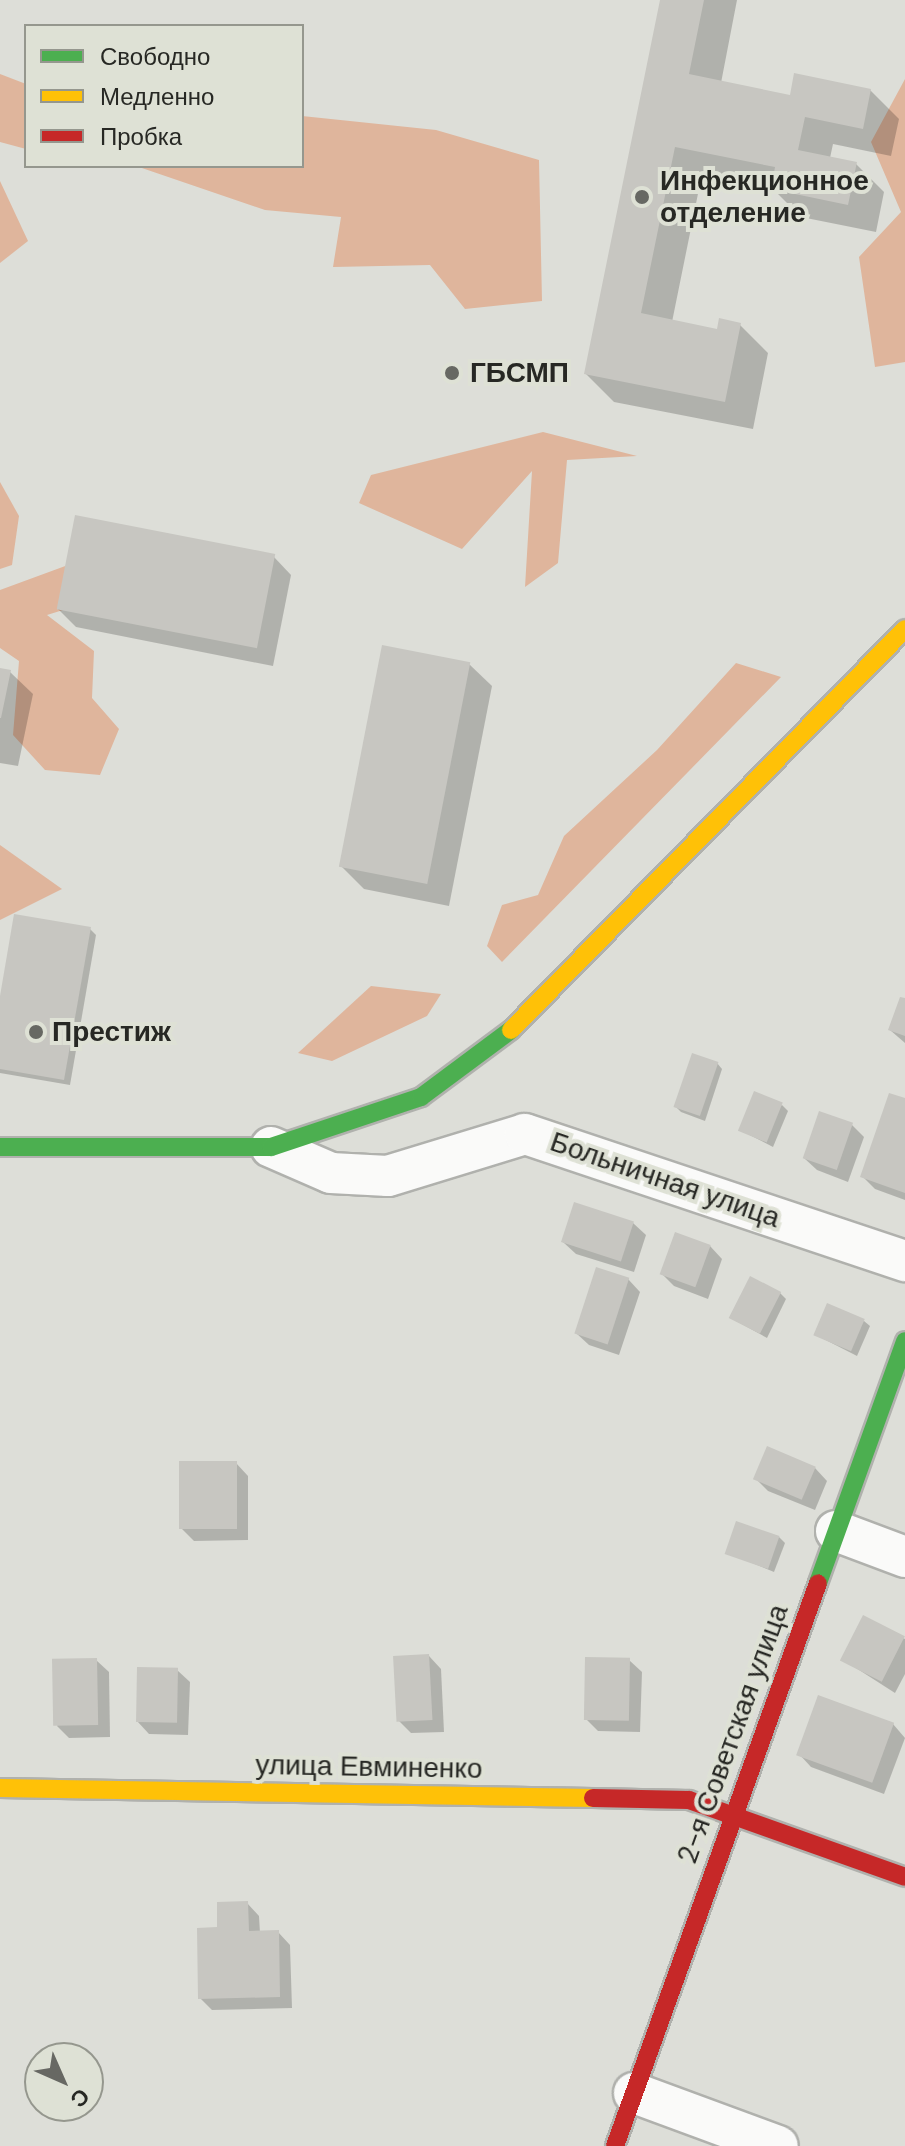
<!DOCTYPE html>
<html>
<head>
<meta charset="utf-8">
<style>
	body { margin:0 }
	#map { position:relative; width:905px; height:2146px; overflow:hidden; background:#ddded8; font-family:"DM Sans",sans-serif }
	div>[style] { position:absolute }
	[style*='--x'] { left:calc(var(--x)*1px); top:calc(var(--y)*1px); width:calc(var(--w)*1px); rotate:calc(var(--a)*1deg) }
	.forest>* { inset:0; background:#dfb59c }
	.shadow>* { inset:0; background:#0003 }
	.building>* { inset:0; background:#c7c6c1; transform-origin:0 0 }
	.roads { filter:drop-shadow(2px 0 #b0b1ad) drop-shadow(-2px 0 #b0b1ad) drop-shadow(0 2px #b0b1ad) drop-shadow(0 -2px #b0b1ad) }
	.street>* { height:40px; margin:-20px; padding:0 20px; transform-origin:20px; border-radius:20px; background:#fafaf9 }
	.fast>* { height:18px; margin:-9px; padding:0 9px; transform-origin:9px; border-radius:9px; background:#4caf50 }
	.slow>* { height:18px; margin:-9px; padding:0 9px; transform-origin:9px; border-radius:9px; background:#ffc107 }
	.jam>* { height:18px; margin:-9px; padding:0 9px; transform-origin:9px; border-radius:9px; background:#c62828 }
	.dots>* { width:22px; height:22px; translate:-50% -50%; box-sizing:border-box; border:4px solid #dee1d5; border-radius:50% }
	span { translate:-50% -50%; white-space:nowrap; text-align:center; line-height:1.15; -webkit-text-stroke:8px #dee1d5; paint-order:stroke }
	.poi-label { font-size:28px; color:#272824; font-weight:700 }
	.left { translate:0 -50%; text-align:left }
	.street-label { font-size:28px; color:#272824 }
	.legend { position:absolute; left:24px; top:24px; width:280px; height:144px; box-sizing:border-box; background:#dee1d5; border:2px solid #95978e; margin:0; padding:10px 14px; list-style:none; font-size:24px; color:#272824 }
	.legend li { display:flex; align-items:center; gap:16px; height:40px }
	.legend b { width:40px; border:2px solid #95978e }
	.north { position:absolute; left:24px; top:2042px; width:80px; height:80px; box-sizing:border-box; background:#dee1d5; border:2px solid #95978e; border-radius:50%; rotate:135deg; font-size:22px; font-weight:700; line-height:32px; text-align:center; color:#272824 }
	.north::after { content:''; display:block; margin:auto; width:28px; height:36px; background:#676863; clip-path:polygon(50% 0,100% 100%,50% 72%,0 100%) }
</style>
</head>
<body>
<div id="map">
	<div class="forest">
		<i style="clip-path:polygon(0 74px,26px 84px,26px 149px,0 142px)"></i>
		<i style="clip-path:polygon(905px 79px,905px 362px,875px 367px,859px 257px,901px 212px,871px 142px)"></i>
		<i style="clip-path:polygon(302px 116px,436px 130px,539px 160px,542px 301px,465px 309px,430px 265px,333px 267px,341px 217px,265px 210px,136px 166px,302px 166px)"></i>
		<i style="clip-path:polygon(0 181px,28px 241px,0 263px)"></i>
		<i style="clip-path:polygon(543px 432px,637px 456px,567px 460px,558px 563px,525px 587px,532px 471px,462px 549px,359px 503px,371px 475px)"></i>
		<i style="clip-path:polygon(0 482px,19px 516px,12px 565px,0 569px)"></i>
		<i style="clip-path:polygon(68px 565px,95px 600px,47px 615px,94px 651px,92px 698px,119px 729px,100px 775px,45px 770px,13px 735px,19px 661px,0 648px,0 590px)"></i>
		<i style="clip-path:polygon(736px 663px,781px 677px,502px 962px,487px 946px,502px 905px,538px 895px,564px 836px,657px 750px)"></i>
		<i style="clip-path:polygon(0 845px,62px 889px,0 920px)"></i>
		<i style="clip-path:polygon(371px 986px,441px 994px,427px 1016px,332px 1061px,298px 1053px)"></i>
	</div>
	<div class="shadow">
		<i style="clip-path:polygon(662px 0,737px 0,721px 83px,791px 97px,870px 90px,899px 119px,891px 156px,833px 144px,830px 158px,856px 164px,884px 192px,876px 232px,801px 217px,772px 188px,702px 174px,672px 322px,719px 331px,740px 325px,768px 353px,753px 429px,614px 402px,586px 374px)"></i>
		<i style="clip-path:polygon(274px 557px,291px 575px,273px 666px,76px 627px,58px 609px)"></i>
		<i style="clip-path:polygon(469px 664px,492px 686px,449px 906px,364px 889px,342px 867px)"></i>
		<i style="clip-path:polygon(0 670px,10px 672px,33px 694px,18px 766px,0 763px)"></i>
		<i style="clip-path:polygon(90px 929px,96px 935px,70px 1085px,0 1073px,0 1006px)"></i>
		<i style="clip-path:polygon(905px 1001px,905px 1043px,890px 1030px)"></i>
		<i style="clip-path:polygon(717px 1063px,722px 1069px,705px 1121px,681px 1112px,675px 1106px)"></i>
		<i style="clip-path:polygon(905px 1100px,905px 1200px,875px 1189px,863px 1177px)"></i>
		<i style="clip-path:polygon(782px 1105px,788px 1111px,773px 1147px,740px 1130px)"></i>
		<i style="clip-path:polygon(852px 1125px,864px 1137px,848px 1182px,817px 1170px,804px 1158px)"></i>
		<i style="clip-path:polygon(633px 1223px,646px 1235px,634px 1272px,576px 1254px,563px 1242px)"></i>
		<i style="clip-path:polygon(710px 1246px,722px 1259px,708px 1299px,674px 1286px,662px 1274px)"></i>
		<i style="clip-path:polygon(628px 1279px,640px 1292px,619px 1355px,589px 1345px,576px 1333px)"></i>
		<i style="clip-path:polygon(780px 1293px,786px 1299px,767px 1338px,731px 1318px)"></i>
		<i style="clip-path:polygon(864px 1321px,870px 1326px,857px 1356px,816px 1335px)"></i>
		<i style="clip-path:polygon(236px 1463px,248px 1476px,248px 1540px,194px 1541px,181px 1528px)"></i>
		<i style="clip-path:polygon(815px 1468px,827px 1481px,815px 1510px,768px 1491px,756px 1479px)"></i>
		<i style="clip-path:polygon(779px 1537px,785px 1543px,774px 1572px,728px 1553px)"></i>
		<i style="clip-path:polygon(863px 1617px,905px 1639px,905px 1674px,895px 1693px,842px 1659px)"></i>
		<i style="clip-path:polygon(429px 1656px,441px 1669px,444px 1732px,411px 1733px,399px 1721px)"></i>
		<i style="clip-path:polygon(96px 1660px,109px 1672px,110px 1737px,69px 1738px,57px 1726px)"></i>
		<i style="clip-path:polygon(629px 1660px,642px 1672px,640px 1732px,598px 1731px,586px 1719px)"></i>
		<i style="clip-path:polygon(177px 1670px,190px 1682px,188px 1735px,149px 1734px,137px 1721px)"></i>
		<i style="clip-path:polygon(893px 1724px,905px 1738px,884px 1794px,811px 1767px,799px 1754px)"></i>
		<i style="clip-path:polygon(247px 1903px,259px 1916px,260px 1933px,278px 1932px,290px 1945px,292px 2008px,212px 2010px,200px 1998px,219px 1929px)"></i>
	</div>
	<div class="building">
		<i style="clip-path:polygon(660px 0,704px 0,689px 74px,790px 95px,794px 73px,871px 89px,863px 129px,805px 117px,798px 150px,857px 162px,848px 205px,771px 189px,775px 167px,675px 147px,641px 313px,717px 329px,719px 318px,741px 323px,725px 402px,584px 374px)"></i>
		<i style="left:75px;top:515px;width:204px;height:96px;rotate:11deg"></i>
		<i style="left:382px;top:645px;width:90px;height:226px;rotate:11deg"></i>
		<i style="clip-path:polygon(0 668px,11px 670px,1px 718px,0 718px)"></i>
		<i style="clip-path:polygon(14px 914px,91px 927px,64px 1080px,0 1069px,0 996px)"></i>
		<i style="clip-path:polygon(900px 997px,905px 998px,905px 1036px,888px 1030px)"></i>
		<i style="left:692px;top:1053px;width:28px;height:57px;rotate:19deg"></i>
		<i style="left:754px;top:1091px;width:31px;height:43px;rotate:22deg"></i>
		<i style="clip-path:polygon(889px 1093px,905px 1098px,905px 1193px,860px 1177px)"></i>
		<i style="left:819px;top:1111px;width:36px;height:50px;rotate:19deg"></i>
		<i style="left:574px;top:1202px;width:63px;height:42px;rotate:18deg"></i>
		<i style="left:675px;top:1232px;width:38px;height:45px;rotate:20deg"></i>
		<i style="left:596px;top:1267px;width:35px;height:70px;rotate:18deg"></i>
		<i style="left:750px;top:1276px;width:35px;height:47px;rotate:27deg"></i>
		<i style="left:827px;top:1303px;width:41px;height:35px;rotate:23deg"></i>
		<i style="left:767px;top:1446px;width:53px;height:36px;rotate:23deg"></i>
		<i style="left:237px;top:1461px;width:68px;height:58px;rotate:90deg"></i>
		<i style="left:736px;top:1521px;width:46px;height:35px;rotate:19deg"></i>
		<i style="left:863px;top:1615px;width:47px;height:51px;rotate:27deg"></i>
		<i style="left:429px;top:1654px;width:66px;height:36px;rotate:87deg"></i>
		<i style="left:585px;top:1657px;width:45px;height:63px;rotate:1deg"></i>
		<i style="left:97px;top:1658px;width:67px;height:45px;rotate:89deg"></i>
		<i style="left:137px;top:1667px;width:41px;height:55px;rotate:1deg"></i>
		<i style="left:818px;top:1695px;width:81px;height:64px;rotate:20deg"></i>
		<i style="clip-path:polygon(248px 1901px,249px 1931px,279px 1930px,280px 1997px,198px 1999px,197px 1928px,217px 1927px,217px 1902px)"></i>
	</div>
	<div class="roads">
		<div class="street">
			<i style="--x:271;--y:1147;--w:65;--a:23.4"></i>
			<i style="--x:331;--y:1173;--w:57;--a:3"></i>
			<i style="--x:388;--y:1176;--w:143;--a:-17"></i>
			<i style="--x:525;--y:1134;--w:401;--a:18.5"></i>
			<i style="--x:836;--y:1531;--w:74;--a:20.6"></i>
			<i style="--x:634;--y:2093;--w:153;--a:20.2"></i>
		</div>
		<div class="fast">
			<i style="--x:0;--y:1147;--w:271;--a:0"></i>
			<i style="--x:271;--y:1147;--w:158;--a:-18.4"></i>
			<i style="--x:421;--y:1097;--w:112;--a:-36.7"></i>
			<i style="--x:818;--y:1583;--w:257;--a:-70.2"></i>
		</div>
		<div class="slow">
			<i style="--x:511;--y:1030;--w:562;--a:-45.5"></i>
			<i style="--x:0;--y:1788;--w:593;--a:0.97"></i>
		</div>
		<div class="jam">
			<i style="--x:593;--y:1798;--w:96;--a:1.2"></i>
			<i style="--x:689;--y:1800;--w:229;--a:19.6"></i>
			<i style="--x:615;--y:2146;--w:598;--a:-70.17"></i>
		</div>
	</div>
	<div class="dots">
		<i style="left:642px;top:197px;background:#676863"></i>
		<i style="left:452px;top:373px;background:#676863"></i>
		<i style="left:36px;top:1032px;background:#676863"></i>
	</div>
	<div class="poi-label">
		<span class="left" style="left:660px;top:197px">Инфекционное<br>отделение</span>
		<span class="left" style="left:470px;top:373px">ГБСМП</span>
		<span class="left" style="left:52px;top:1032px">Престиж</span>
	</div>
	<div class="street-label">
		<span style="left:665px;top:1180px;rotate:19deg">Больничная улица</span>
		<span style="left:733px;top:1734px;rotate:-70deg">2-я Советская улица</span>
		<span style="left:369px;top:1767px;rotate:1deg">улица Евминенко</span>
	</div>
	<ul class="legend">
	<li><b style="height:10px;background:#4caf50"></b>Свободно</li>
	<li><b style="height:10px;background:#ffc107"></b>Медленно</li>
	<li><b style="height:10px;background:#c62828"></b>Пробка</li>
	</ul>
	<div class="north">С</div>
</div>
</body>
</html>
